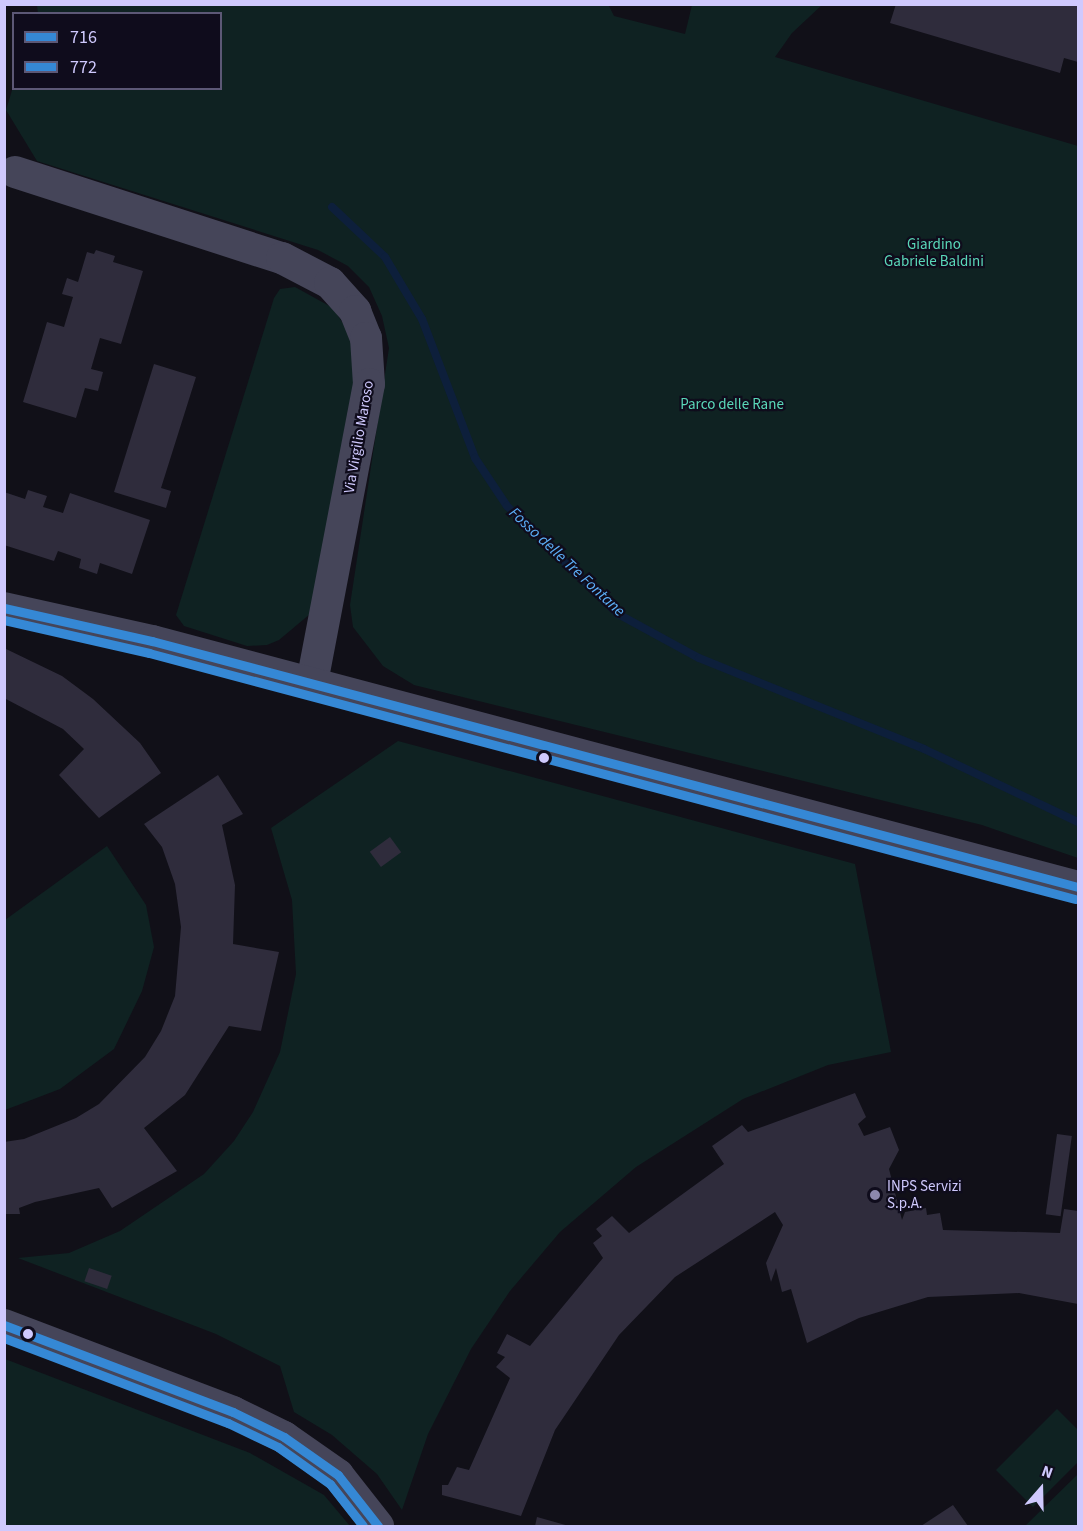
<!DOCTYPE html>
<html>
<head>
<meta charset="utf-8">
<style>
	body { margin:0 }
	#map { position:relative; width:1083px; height:1531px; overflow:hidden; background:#111018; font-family:"Source Sans 3",sans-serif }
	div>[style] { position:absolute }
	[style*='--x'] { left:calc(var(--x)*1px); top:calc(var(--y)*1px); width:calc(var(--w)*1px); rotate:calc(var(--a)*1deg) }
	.green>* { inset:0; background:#0f2222 }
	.stream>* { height:8px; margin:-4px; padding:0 4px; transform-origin:4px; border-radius:4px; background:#0d1f3b }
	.building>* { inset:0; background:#2f2c3c; transform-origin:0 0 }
	.street>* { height:32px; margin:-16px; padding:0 16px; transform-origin:16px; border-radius:16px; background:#454559 }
	.bus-1>* { height:9px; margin:-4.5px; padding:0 4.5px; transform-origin:4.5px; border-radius:4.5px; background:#3588d5 }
	.bus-2>* { height:9px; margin:-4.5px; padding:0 4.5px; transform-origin:4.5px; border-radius:4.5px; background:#3588d5 }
	.dots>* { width:16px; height:16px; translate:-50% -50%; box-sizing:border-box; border:3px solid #0f0c1c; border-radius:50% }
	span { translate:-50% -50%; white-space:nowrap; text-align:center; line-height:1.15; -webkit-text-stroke:4.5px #0f0c1c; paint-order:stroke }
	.park-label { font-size:15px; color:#5ad8b9 }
	.street-label { font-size:15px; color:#cfc9fd }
	.poi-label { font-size:15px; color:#cfc9fd }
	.left { translate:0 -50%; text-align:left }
	.water-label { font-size:16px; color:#5caff8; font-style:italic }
	.frame { position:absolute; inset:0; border:6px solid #cfc9fd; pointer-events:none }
	.legend { position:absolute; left:12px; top:12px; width:210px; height:78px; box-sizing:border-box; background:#0f0c1c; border:2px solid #5c5876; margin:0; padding:8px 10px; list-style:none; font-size:18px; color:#cfc9fd }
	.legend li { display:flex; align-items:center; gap:12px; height:30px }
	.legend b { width:30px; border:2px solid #5c5876 }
	.north { position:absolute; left:1011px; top:1459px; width:60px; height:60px; -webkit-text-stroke:4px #0f0c1c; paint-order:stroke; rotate:20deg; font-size:16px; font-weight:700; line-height:24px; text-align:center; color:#cfc9fd }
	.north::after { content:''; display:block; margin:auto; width:21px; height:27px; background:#cfc9fd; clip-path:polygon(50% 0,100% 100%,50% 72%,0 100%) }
</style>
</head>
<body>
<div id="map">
	<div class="green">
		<i style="clip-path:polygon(608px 4px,614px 16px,685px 34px,692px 5px,823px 4px,792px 33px,775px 57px,1078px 146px,1078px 858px,982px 825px,414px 685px,383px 666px,353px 627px,350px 605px,389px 348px,382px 316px,369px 287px,348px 266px,318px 250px,37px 161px,6px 110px,13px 87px,220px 88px,220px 14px,38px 14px,37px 5px)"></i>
		<i style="clip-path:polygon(295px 287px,333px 308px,348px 331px,359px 364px,310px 614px,279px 640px,267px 645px,247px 646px,184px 626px,176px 615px,274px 298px,280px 289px)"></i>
		<i style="clip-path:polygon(398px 741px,855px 864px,891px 1052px,828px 1065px,743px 1099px,636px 1167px,560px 1232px,510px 1291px,471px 1349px,428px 1434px,402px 1510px,377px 1474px,332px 1435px,294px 1412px,280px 1366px,216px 1334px,18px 1258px,69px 1253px,120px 1231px,204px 1174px,234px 1141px,253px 1112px,280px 1052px,296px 974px,292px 900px,271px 828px)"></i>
		<i style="clip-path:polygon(107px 846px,146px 905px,154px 947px,142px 991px,114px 1049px,60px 1089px,5px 1110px,5px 920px)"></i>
		<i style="clip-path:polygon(5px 1359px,250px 1453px,324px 1495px,350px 1526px,5px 1526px)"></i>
		<i style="clip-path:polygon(1057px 1409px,1078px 1430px,1078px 1462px,1033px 1507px,996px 1470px)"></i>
		<i style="clip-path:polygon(1078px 1474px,1078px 1526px,1025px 1526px)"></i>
	</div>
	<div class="stream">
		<i style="--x:332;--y:207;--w:73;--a:43.3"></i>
		<i style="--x:385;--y:257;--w:72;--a:59.2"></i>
		<i style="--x:422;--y:319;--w:149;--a:69.1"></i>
		<i style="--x:475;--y:458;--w:58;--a:56.3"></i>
		<i style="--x:507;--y:506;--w:155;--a:44.2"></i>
		<i style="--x:618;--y:614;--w:92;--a:28.5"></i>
		<i style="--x:699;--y:658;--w:243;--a:22"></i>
		<i style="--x:924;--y:749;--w:170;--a:25.4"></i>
	</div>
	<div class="building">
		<i style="clip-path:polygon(896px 4px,1078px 4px,1078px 62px,1064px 58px,1060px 73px,890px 23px)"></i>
		<i style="clip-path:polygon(96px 250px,115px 256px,113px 262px,143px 271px,121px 344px,100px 338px,91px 369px,103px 372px,98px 391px,85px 388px,76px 418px,23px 402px,47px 322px,64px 327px,73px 297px,62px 294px,67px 278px,78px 282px,87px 252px,94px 254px)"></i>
		<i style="clip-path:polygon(154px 364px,196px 377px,161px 488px,171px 491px,166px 508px,114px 492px)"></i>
		<i style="clip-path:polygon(28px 490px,47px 496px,43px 507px,63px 513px,70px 493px,150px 520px,132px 574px,100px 563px,97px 574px,79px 568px,81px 559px,58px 551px,54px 561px,4px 545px,4px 492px,25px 499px)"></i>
		<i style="clip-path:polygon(4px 648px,62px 676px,93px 699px,140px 743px,161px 773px,99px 818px,59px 775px,84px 749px,63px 729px,4px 698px)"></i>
		<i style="clip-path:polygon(218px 775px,243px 814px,222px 825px,235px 885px,233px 944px,279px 952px,261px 1031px,229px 1026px,185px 1095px,144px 1128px,177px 1171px,112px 1208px,99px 1188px,35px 1202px,19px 1208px,20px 1214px,4px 1214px,4px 1142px,24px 1139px,76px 1118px,99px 1104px,145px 1057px,161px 1031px,175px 996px,181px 927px,175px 884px,162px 847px,144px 824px)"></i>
		<i style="left:390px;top:837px;width:19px;height:25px;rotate:54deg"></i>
		<i style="clip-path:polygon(855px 1093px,866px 1117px,858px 1124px,864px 1136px,890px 1127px,899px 1150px,889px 1169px,902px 1220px,905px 1212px,926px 1208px,927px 1215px,940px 1213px,943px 1230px,1060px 1233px,1064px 1209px,1078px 1211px,1078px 1304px,1019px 1293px,928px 1297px,859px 1318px,807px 1343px,791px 1289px,782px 1292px,776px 1268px,771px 1282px,766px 1263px,783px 1225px,775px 1212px,675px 1277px,619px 1335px,555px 1430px,521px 1516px,442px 1495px,442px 1485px,448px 1485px,457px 1467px,469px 1470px,510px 1378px,496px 1367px,505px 1357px,497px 1353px,507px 1334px,530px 1346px,603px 1258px,593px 1243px,602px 1236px,596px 1229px,612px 1216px,629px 1233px,724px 1164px,712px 1146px,742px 1125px,748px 1132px)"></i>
		<i style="left:1057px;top:1134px;width:15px;height:81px;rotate:8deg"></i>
		<i style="left:89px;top:1268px;width:24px;height:14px;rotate:19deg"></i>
		<i style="clip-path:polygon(953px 1505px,968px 1526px,921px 1526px)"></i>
		<i style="clip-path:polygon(537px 1517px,569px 1526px,535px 1526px)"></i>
	</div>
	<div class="street">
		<i style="--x:15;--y:172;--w:281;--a:17.9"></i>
		<i style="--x:282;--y:258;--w:54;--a:27.5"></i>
		<i style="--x:330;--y:283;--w:38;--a:48"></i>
		<i style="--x:355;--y:311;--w:29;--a:68"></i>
		<i style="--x:366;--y:338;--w:46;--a:86.3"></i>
		<i style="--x:369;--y:384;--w:304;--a:100.8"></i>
		<i style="--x:4;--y:608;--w:152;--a:12.6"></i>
		<i style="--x:152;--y:641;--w:958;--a:14.88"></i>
		<i style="--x:4;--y:1325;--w:245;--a:20.8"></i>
		<i style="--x:233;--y:1412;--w:57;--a:26.1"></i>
		<i style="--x:284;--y:1437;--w:66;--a:35.1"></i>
		<i style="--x:338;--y:1475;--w:65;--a:51.9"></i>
	</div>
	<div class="bus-1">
		<i style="--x:4;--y:608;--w:152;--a:12.6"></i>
		<i style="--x:152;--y:641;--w:958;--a:14.88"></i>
		<i style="--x:4;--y:1325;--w:245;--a:20.8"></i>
		<i style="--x:233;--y:1412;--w:57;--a:26.1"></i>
		<i style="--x:284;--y:1437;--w:66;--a:35.1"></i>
		<i style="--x:338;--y:1475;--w:65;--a:51.9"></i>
	</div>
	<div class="bus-2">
		<i style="--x:4;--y:620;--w:149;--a:12.8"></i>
		<i style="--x:149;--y:653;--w:958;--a:14.88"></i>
		<i style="--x:4;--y:1338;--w:240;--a:20.8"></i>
		<i style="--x:228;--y:1423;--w:55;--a:25.6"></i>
		<i style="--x:278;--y:1447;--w:64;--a:35.4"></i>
		<i style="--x:330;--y:1484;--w:53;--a:51.8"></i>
	</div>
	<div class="dots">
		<i style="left:544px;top:758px;background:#cfc9fd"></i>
		<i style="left:875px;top:1195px;background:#8c88ad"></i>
		<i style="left:28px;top:1334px;background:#cfc9fd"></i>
	</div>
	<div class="park-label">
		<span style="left:934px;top:253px">Giardino<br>Gabriele Baldini</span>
		<span style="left:732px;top:405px">Parco delle Rane</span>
	</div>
	<div class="street-label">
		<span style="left:359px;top:437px;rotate:-80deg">Via Virgilio Maroso</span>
	</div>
	<div class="poi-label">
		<span class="left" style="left:887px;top:1195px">INPS Servizi<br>S.p.A.</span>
	</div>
	<div class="water-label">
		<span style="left:567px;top:562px;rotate:43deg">Fosso delle Tre Fontane</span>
	</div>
	<div class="frame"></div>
	<ul class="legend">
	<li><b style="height:8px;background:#3588d5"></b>716</li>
	<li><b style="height:8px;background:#3588d5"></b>772</li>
	</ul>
	<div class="north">N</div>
</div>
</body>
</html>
